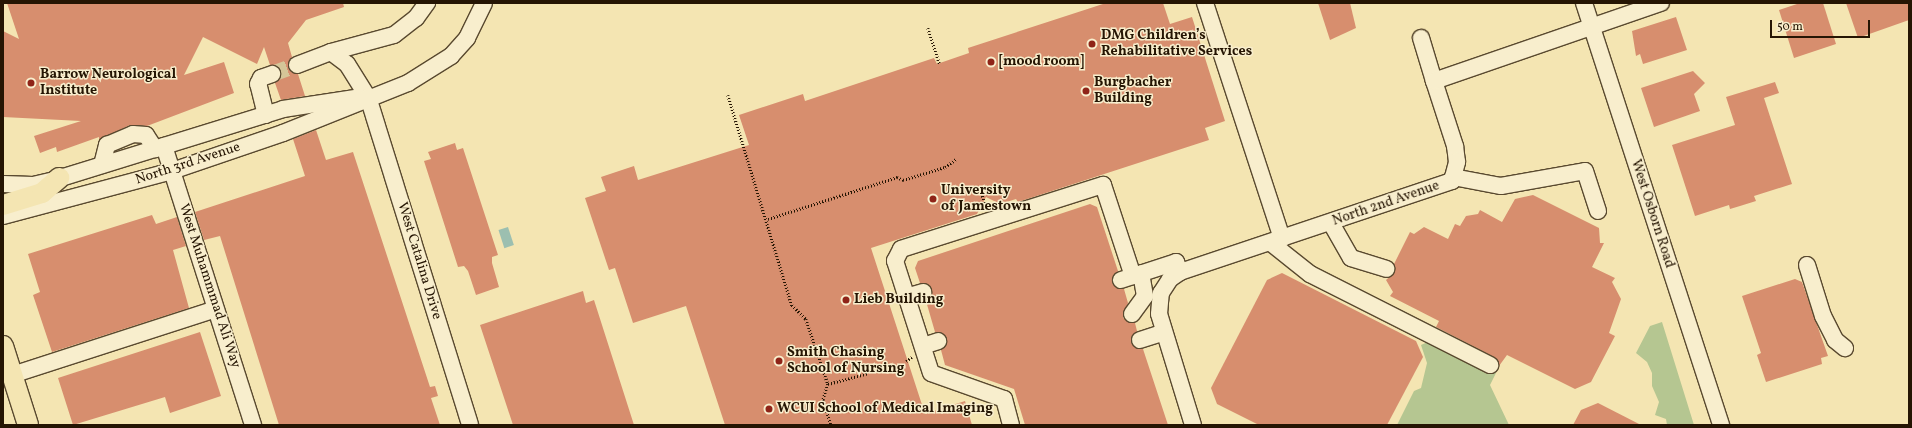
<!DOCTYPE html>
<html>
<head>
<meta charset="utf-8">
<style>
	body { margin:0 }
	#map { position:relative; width:1912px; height:428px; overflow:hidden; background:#f4e5b2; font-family:Vollkorn,serif }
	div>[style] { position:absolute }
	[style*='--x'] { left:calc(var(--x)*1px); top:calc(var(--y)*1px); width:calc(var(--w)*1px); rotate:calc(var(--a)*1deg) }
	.green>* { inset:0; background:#b5c691 }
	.water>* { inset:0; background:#9cbfb0; transform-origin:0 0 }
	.building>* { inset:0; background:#d78e6e }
	.minor-tunnel>* { height:16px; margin-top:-8px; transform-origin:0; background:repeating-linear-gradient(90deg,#d5c698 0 16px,transparent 0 24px) }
	.path>* { height:2.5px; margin-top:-1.25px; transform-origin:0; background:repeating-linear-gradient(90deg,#251503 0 1px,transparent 0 3px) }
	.roads { filter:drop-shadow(1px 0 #59492f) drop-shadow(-1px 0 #59492f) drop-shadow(0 1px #59492f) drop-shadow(0 -1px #59492f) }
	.minor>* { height:16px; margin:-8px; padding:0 8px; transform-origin:8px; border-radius:8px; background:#f8eecd }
	.major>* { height:20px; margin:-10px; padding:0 10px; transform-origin:10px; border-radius:10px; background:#f4e5b2 }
	.dots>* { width:11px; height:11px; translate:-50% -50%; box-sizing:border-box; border:2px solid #f8eecd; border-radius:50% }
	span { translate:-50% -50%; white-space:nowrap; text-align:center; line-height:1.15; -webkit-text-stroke:3px #f8eecd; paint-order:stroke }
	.poi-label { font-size:14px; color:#251503; font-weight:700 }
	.left { translate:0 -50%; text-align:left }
	.street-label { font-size:14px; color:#251503 }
	.frame { position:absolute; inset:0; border:4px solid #251503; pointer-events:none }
	.scale { position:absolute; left:1770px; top:20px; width:100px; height:18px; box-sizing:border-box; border:2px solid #251503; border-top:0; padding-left:5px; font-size:12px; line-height:14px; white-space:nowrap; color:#251503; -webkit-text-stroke:3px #f8eecd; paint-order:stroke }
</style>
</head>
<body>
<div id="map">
	<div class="green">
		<i style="clip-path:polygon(1662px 322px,1694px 425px,1667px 425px,1666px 419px,1655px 415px,1659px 402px,1652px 386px,1652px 373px,1647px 362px,1636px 353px,1650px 326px)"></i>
		<i style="clip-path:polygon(1430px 341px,1496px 373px,1490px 385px,1509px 425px,1397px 425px,1414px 391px,1421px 388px,1427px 363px,1421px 345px)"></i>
	</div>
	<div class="water">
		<i style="left:508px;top:227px;width:19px;height:10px;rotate:72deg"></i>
	</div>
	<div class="building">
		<i style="clip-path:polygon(7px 3px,343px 3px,344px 7px,306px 20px,288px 43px,292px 57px,288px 68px,298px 74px,305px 96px,281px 100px,275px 83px,281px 71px,270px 65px,264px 47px,257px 64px,203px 37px,184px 75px,224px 62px,234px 93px,147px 126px,130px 125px,99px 140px,99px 137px,57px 152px,56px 147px,40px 153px,34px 136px,81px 121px,3px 117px,3px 31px,19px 39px)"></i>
		<i style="clip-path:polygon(1106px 3px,1163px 3px,1170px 24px,1192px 17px,1225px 121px,1205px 128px,1209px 140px,1018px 202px,1016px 199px,1000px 204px,986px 197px,977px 214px,871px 248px,925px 414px,965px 401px,972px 425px,725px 425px,686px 306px,633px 323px,615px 268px,609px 270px,585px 198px,606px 191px,601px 177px,634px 166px,638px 180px,749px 145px,739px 115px,803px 94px,805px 101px,934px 58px,937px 64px,969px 53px,968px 48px)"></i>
		<i style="clip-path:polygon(1318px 3px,1350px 3px,1356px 28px,1330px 40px)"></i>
		<i style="clip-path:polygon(1800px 3px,1823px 3px,1836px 44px,1794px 58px,1779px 10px)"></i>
		<i style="clip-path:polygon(1846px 3px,1909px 3px,1909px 20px,1858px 38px)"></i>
		<i style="clip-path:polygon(1676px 17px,1687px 50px,1643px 64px,1640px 54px,1636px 56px,1632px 31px)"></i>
		<i style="clip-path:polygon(1693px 71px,1705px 83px,1694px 94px,1700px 111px,1654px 127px,1641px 88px)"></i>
		<i style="clip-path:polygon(1775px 82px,1779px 93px,1764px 98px,1792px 184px,1754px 196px,1756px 201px,1740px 206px,1730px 209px,1729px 205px,1695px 216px,1672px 145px,1735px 125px,1726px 97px)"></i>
		<i style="clip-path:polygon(316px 130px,326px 160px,353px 152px,430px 387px,435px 386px,438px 396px,431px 398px,440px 425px,279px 425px,220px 236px,204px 240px,195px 212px,305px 176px,293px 139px)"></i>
		<i style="clip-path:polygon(455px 143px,457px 150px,463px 148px,498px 255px,492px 257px,492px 263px,499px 287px,476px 295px,468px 271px,464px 266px,458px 267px,424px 161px,431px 159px,428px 152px)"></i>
		<i style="clip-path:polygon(1533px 195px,1599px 228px,1600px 243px,1604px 243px,1592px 267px,1615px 278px,1612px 282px,1621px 299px,1609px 333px,1615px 336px,1591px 382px,1575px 389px,1507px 355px,1499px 366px,1494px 357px,1436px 327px,1439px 321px,1390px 296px,1393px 292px,1386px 280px,1395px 272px,1394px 264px,1410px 232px,1414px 234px,1424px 227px,1448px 239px,1455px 224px,1460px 226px,1466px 216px,1478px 214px,1480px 210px,1502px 222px,1515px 199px)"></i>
		<i style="clip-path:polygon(1090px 204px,1097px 207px,1118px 271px,1112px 283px,1124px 289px,1128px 303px,1123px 318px,1135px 323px,1137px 331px,1131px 343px,1143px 349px,1168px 425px,1025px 425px,1014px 389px,945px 365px,941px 350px,947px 338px,935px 332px,926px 301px,932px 290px,929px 285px,920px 283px,915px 268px,918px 261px)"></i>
		<i style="clip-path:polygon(152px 215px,156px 224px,177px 217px,186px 246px,173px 250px,189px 308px,52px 352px,33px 295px,40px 292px,28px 254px)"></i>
		<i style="clip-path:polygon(1282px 273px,1416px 341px,1423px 357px,1387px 425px,1259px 425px,1217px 404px,1211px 388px,1267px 280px)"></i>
		<i style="clip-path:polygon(1795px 279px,1802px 282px,1828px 356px,1821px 358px,1822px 364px,1766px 382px,1757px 355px,1761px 353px,1742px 296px)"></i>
		<i style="clip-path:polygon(583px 291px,586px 303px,594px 300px,634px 425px,513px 425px,480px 325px)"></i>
		<i style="clip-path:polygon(200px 332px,221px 396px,170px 413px,165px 397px,73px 425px,58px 378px)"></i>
		<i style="clip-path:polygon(1598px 403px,1641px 425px,1573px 425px,1581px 410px)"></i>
	</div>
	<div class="minor-tunnel">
		<i style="--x:272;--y:74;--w:27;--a:-20"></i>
	</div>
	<div class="path">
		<i style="--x:928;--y:28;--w:38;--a:72"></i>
		<i style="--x:728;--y:95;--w:220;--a:73.1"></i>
		<i style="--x:792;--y:305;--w:20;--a:45"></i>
		<i style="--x:806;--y:319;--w:69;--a:71.3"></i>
		<i style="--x:828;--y:384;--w:17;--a:107"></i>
		<i style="--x:823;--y:400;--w:26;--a:72"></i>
		<i style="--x:982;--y:193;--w:16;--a:75"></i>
		<i style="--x:768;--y:219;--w:136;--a:-18"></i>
		<i style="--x:897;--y:177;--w:7;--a:27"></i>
		<i style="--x:903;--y:180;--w:44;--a:-17.2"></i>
		<i style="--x:945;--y:167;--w:14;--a:-36"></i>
		<i style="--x:906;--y:361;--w:7;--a:-34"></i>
		<i style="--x:828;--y:384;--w:42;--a:-15"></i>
	</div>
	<div class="roads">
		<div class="minor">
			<i style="--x:1205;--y:3;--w:248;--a:71.9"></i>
			<i style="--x:1584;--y:3;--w:444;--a:72"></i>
			<i style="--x:1421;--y:38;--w:45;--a:73.2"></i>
			<i style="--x:331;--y:52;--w:65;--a:-15.1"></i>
			<i style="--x:394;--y:35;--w:28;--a:-38"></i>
			<i style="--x:416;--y:18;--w:19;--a:-54"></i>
			<i style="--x:297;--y:65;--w:36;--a:-21"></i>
			<i style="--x:331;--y:52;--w:20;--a:37"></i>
			<i style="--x:347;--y:64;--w:39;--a:58"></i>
			<i style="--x:368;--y:97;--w:343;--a:72.7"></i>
			<i style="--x:266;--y:115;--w:32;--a:-104"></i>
			<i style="--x:258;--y:84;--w:7;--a:-63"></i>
			<i style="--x:261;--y:78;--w:12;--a:-20"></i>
			<i style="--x:164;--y:146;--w:293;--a:72.3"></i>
			<i style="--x:102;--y:165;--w:21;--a:-76"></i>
			<i style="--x:107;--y:145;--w:28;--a:-23"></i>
			<i style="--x:133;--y:134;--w:13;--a:4"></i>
			<i style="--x:146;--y:135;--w:17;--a:57"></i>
			<i style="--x:1453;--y:177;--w:49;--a:10.6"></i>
			<i style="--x:1501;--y:186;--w:85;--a:-10.1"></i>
			<i style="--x:1585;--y:171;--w:42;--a:72"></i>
			<i style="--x:3;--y:184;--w:30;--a:2"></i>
			<i style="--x:33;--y:185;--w:22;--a:-13"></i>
			<i style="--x:54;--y:180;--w:240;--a:-17.2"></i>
			<i style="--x:283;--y:109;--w:73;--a:-8.7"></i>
			<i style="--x:3;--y:216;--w:175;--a:-14.9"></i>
			<i style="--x:172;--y:171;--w:117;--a:-18.9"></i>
			<i style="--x:283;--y:133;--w:135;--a:-21.8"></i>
			<i style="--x:408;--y:83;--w:51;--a:-32.1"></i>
			<i style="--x:451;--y:56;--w:24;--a:-48"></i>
			<i style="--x:467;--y:38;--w:39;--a:-64"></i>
			<i style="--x:1331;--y:223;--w:40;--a:60.3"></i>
			<i style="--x:1351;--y:258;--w:37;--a:17"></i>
			<i style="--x:1271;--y:243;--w:50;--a:38.5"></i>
			<i style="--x:1310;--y:274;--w:202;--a:26.8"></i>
			<i style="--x:1807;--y:265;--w:53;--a:72.6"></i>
			<i style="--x:1823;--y:316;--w:27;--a:63"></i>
			<i style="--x:1835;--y:340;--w:13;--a:39"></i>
			<i style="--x:1121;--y:280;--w:58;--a:-18.1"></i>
			<i style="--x:1176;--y:262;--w:11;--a:68"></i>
			<i style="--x:906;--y:297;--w:18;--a:-16"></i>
			<i style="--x:1132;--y:314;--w:22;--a:-54"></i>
			<i style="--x:1145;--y:296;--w:23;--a:-100"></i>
			<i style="--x:1140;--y:340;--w:25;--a:-18"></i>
			<i style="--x:923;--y:346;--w:16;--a:-18"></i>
			<i style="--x:12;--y:375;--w:214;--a:-17.9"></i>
			<i style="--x:1011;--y:425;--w:27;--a:-105"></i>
			<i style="--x:1004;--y:399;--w:77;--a:-160.4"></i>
			<i style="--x:931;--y:373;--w:118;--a:-107.8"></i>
			<i style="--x:895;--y:261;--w:13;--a:-63"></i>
			<i style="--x:901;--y:249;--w:212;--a:-17.6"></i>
			<i style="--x:1103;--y:185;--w:96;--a:71.8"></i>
			<i style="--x:1193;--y:425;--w:116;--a:-107"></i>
			<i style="--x:1159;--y:314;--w:21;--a:-85"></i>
			<i style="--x:1161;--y:293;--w:17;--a:-57"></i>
			<i style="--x:1170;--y:279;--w:12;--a:-35"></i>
			<i style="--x:1180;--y:272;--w:287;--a:-18.5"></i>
			<i style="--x:1452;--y:181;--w:20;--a:-75"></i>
			<i style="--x:1457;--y:162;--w:16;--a:-97"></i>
			<i style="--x:1455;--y:146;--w:68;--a:-107.9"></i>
			<i style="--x:1434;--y:81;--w:240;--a:-19"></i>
		</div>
		<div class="major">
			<i style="--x:3;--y:205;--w:41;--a:-17.1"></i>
			<i style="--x:42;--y:193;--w:23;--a:-41"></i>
			<i style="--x:3;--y:346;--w:83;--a:72.4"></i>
		</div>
	</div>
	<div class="dots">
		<i style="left:1092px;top:44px;background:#8f2418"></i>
		<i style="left:991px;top:62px;background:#8f2418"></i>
		<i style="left:31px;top:83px;background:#8f2418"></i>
		<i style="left:1086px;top:91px;background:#8f2418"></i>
		<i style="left:933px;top:199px;background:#8f2418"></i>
		<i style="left:846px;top:300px;background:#8f2418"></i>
		<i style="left:779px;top:361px;background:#8f2418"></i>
		<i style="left:769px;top:409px;background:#8f2418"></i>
	</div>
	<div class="poi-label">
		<span class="left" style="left:1101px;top:44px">DMG Children’s<br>Rehabilitative Services</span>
		<span class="left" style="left:999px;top:62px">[mood room]</span>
		<span class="left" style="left:40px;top:83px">Barrow Neurological<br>Institute</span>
		<span class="left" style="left:1094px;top:91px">Burgbacher<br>Building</span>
		<span class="left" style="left:941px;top:199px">University<br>of Jamestown</span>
		<span class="left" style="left:854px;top:300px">Lieb Building</span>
		<span class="left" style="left:787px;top:361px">Smith Chasing<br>School of Nursing</span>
		<span class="left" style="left:777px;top:409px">WCUI School of Medical Imaging</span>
	</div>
	<div class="street-label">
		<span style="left:188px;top:164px;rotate:-18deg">North 3rd Avenue</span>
		<span style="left:1386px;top:204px;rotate:-19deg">North 2nd Avenue</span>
		<span style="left:1652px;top:214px;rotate:72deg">West Osborn Road</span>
		<span style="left:419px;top:261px;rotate:73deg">West Catalina Drive</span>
		<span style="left:209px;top:286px;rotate:72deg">West Muhammmad Ali Way</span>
	</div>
	<div class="frame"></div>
	<div class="scale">50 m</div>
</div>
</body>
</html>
